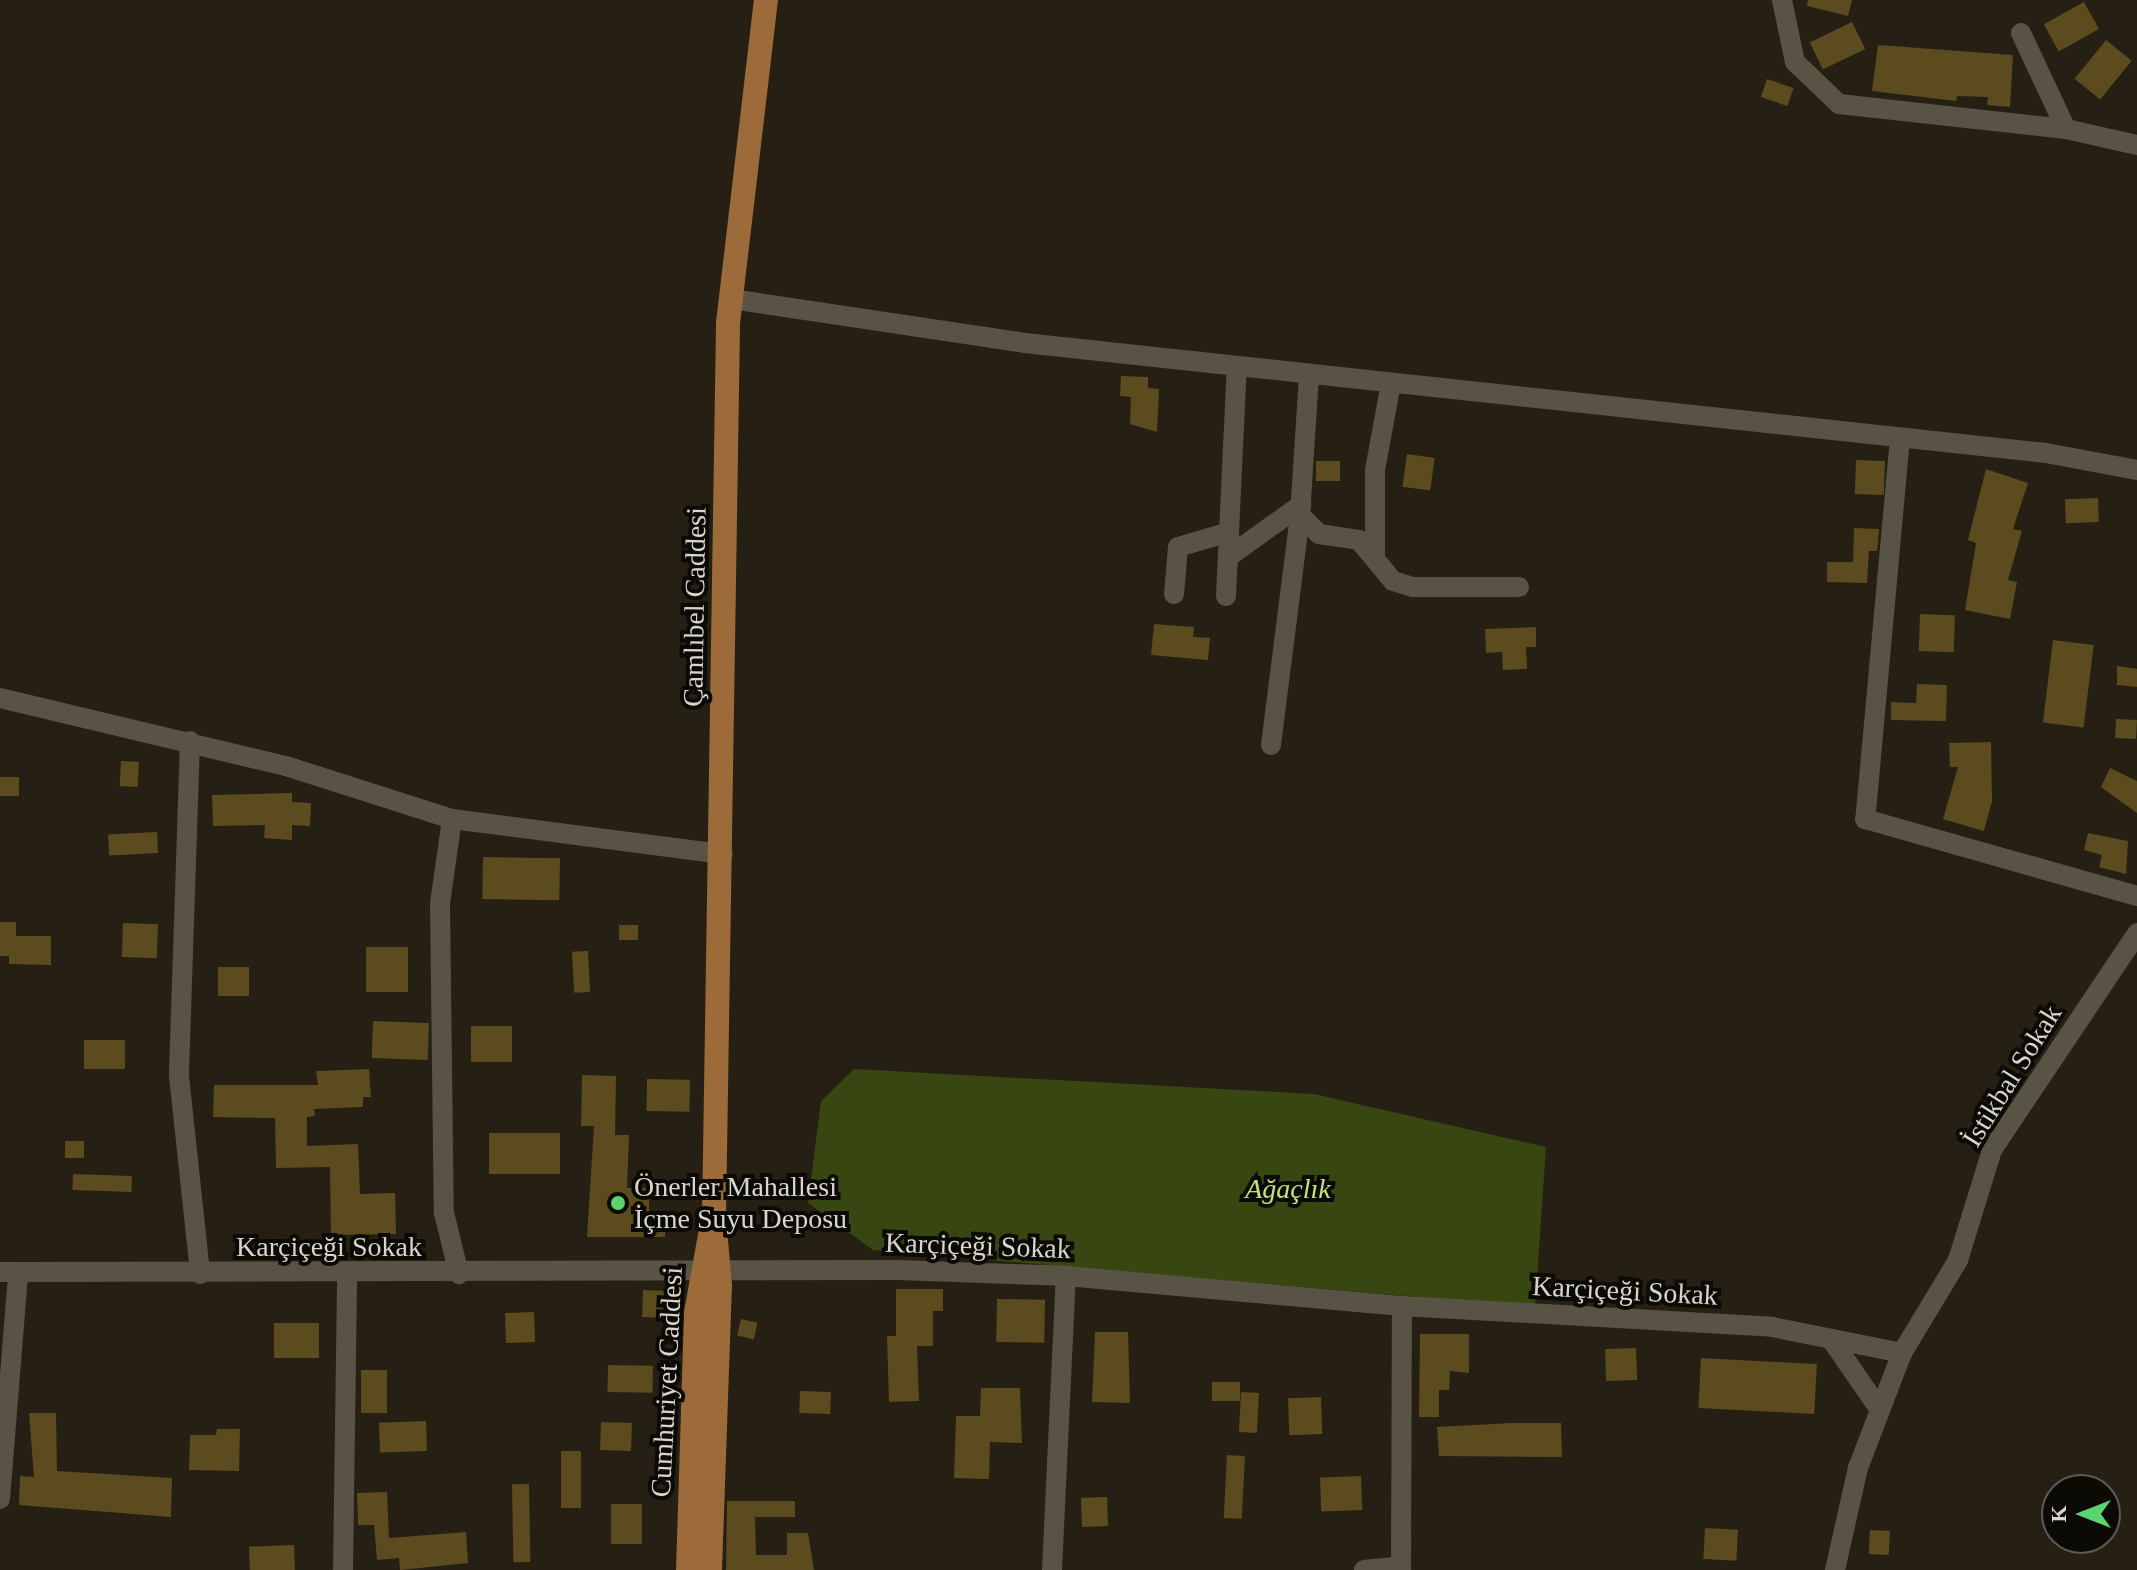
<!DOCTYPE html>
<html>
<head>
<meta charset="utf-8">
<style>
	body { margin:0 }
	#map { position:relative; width:2137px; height:1570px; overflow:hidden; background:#252013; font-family:"Times New Roman",serif }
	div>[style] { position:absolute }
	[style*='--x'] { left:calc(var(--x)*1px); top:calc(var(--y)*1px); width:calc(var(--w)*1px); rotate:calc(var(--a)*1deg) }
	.green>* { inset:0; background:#384611 }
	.building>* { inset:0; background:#5b4b1e; transform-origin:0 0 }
	.minor>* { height:20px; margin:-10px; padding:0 10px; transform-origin:10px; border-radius:10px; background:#595345 }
	.major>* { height:24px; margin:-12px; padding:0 12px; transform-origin:12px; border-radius:12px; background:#9d6a39 }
	.dots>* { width:22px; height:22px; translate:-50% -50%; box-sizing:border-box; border:4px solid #0c0a05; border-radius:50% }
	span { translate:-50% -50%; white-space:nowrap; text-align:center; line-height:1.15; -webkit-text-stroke:8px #0c0a05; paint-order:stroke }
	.street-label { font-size:28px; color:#d8d5cc }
	.poi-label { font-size:28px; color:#d8d5cc }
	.left { translate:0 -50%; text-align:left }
	.park-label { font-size:28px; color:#c3e376; font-style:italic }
	.north { position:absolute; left:2041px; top:1474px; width:80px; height:80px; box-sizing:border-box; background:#0c0a05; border:2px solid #5e5b55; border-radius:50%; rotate:270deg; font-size:22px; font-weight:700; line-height:32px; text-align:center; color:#d8d5cc }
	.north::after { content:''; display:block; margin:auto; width:28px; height:36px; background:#5ad56e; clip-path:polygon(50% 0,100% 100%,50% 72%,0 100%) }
</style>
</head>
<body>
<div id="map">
	<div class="green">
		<i style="clip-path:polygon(854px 1069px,1314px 1094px,1546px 1147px,1535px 1307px,873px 1250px,808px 1203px,821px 1101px)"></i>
	</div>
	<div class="building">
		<i style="clip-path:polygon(1808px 0,1852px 0,1848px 16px,1807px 6px)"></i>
		<i style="left:2084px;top:2px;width:31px;height:46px;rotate:61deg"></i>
		<i style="left:1852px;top:22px;width:30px;height:47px;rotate:64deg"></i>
		<i style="left:2106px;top:40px;width:33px;height:50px;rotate:39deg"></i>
		<i style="clip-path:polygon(1878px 45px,2013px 55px,2010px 107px,1987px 105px,1988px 97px,1957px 96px,1956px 101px,1872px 91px)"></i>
		<i style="left:1767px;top:79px;width:28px;height:19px;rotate:19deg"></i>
		<i style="clip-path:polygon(1121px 376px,1148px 377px,1148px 388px,1159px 389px,1157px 432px,1130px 424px,1131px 397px,1120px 396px)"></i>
		<i style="left:1407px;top:454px;width:28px;height:33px;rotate:8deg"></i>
		<i style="left:1856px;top:460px;width:29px;height:34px;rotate:2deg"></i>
		<i style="left:1316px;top:461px;width:24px;height:20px"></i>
		<i style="clip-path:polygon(1986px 469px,2028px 483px,2013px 529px,2022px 531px,2008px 580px,2017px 582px,2010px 619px,1965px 610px,1976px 543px,1968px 540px)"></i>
		<i style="left:2098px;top:498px;width:24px;height:33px;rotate:88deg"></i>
		<i style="clip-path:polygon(1854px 528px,1879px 529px,1877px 551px,1869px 551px,1867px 583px,1827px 582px,1827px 562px,1853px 562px)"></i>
		<i style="left:1920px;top:614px;width:35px;height:37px;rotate:2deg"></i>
		<i style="clip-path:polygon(1154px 624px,1194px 627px,1193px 637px,1210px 638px,1208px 660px,1151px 655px)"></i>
		<i style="clip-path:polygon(1536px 627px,1536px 647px,1526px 647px,1527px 669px,1503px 670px,1502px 652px,1486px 653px,1485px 629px)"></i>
		<i style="left:2053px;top:640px;width:41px;height:83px;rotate:7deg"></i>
		<i style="clip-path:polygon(2117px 666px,2137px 669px,2137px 687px,2117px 685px)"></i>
		<i style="clip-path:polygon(1917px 684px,1947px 685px,1946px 721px,1891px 720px,1891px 702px,1916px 703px)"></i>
		<i style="left:2116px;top:719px;width:21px;height:19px;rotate:3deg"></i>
		<i style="clip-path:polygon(1991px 742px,1992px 801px,1984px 831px,1943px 819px,1958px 767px,1950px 767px,1949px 743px)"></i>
		<i style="left:121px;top:761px;width:18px;height:25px;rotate:3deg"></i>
		<i style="clip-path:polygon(2110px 768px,2137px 781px,2137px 813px,2101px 787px)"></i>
		<i style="left:0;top:777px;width:19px;height:19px"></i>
		<i style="clip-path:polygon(292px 793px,292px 802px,311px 803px,310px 826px,292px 825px,292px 840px,264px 838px,265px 825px,213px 826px,212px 795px)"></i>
		<i style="left:157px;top:832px;width:21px;height:49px;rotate:87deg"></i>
		<i style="clip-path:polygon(2088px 833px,2128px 841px,2126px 874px,2099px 867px,2102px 855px,2084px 850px)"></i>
		<i style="left:483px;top:857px;width:77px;height:42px;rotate:1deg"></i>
		<i style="clip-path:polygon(0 922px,16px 922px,16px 936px,51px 936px,51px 965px,9px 964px,9px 956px,0 956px)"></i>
		<i style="left:123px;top:923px;width:35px;height:34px;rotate:2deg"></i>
		<i style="left:619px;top:925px;width:19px;height:15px"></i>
		<i style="left:408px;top:947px;width:45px;height:42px;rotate:90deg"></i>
		<i style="left:588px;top:951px;width:41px;height:16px;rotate:87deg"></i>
		<i style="left:249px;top:967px;width:29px;height:31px;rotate:90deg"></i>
		<i style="left:373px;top:1021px;width:56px;height:37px;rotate:2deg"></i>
		<i style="left:512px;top:1026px;width:36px;height:41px;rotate:90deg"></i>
		<i style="left:125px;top:1040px;width:29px;height:41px;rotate:90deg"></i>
		<i style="clip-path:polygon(369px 1069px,371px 1097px,363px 1097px,363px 1107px,314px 1109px,315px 1116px,307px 1117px,307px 1146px,358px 1144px,360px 1194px,395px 1193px,396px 1234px,331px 1235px,330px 1167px,276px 1168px,275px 1118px,213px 1117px,214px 1085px,318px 1085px,316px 1071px)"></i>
		<i style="clip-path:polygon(582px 1075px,616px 1076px,615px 1135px,629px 1135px,627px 1188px,649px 1188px,649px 1218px,665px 1218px,665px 1237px,587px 1237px,594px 1126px,581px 1126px)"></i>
		<i style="left:647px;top:1079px;width:43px;height:32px;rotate:1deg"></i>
		<i style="left:489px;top:1133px;width:71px;height:41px"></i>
		<i style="left:65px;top:1141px;width:19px;height:17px"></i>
		<i style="left:73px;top:1174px;width:59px;height:16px;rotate:2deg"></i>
		<i style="clip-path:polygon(896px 1289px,943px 1289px,943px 1311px,933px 1311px,933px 1346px,917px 1346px,919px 1401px,889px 1402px,887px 1336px,896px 1336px)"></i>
		<i style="left:643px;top:1290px;width:27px;height:27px;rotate:2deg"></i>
		<i style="left:997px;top:1299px;width:48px;height:43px;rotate:1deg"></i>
		<i style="left:534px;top:1312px;width:30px;height:29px;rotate:88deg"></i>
		<i style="left:741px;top:1319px;width:17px;height:17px;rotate:13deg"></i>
		<i style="left:274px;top:1323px;width:45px;height:35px"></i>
		<i style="clip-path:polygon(1095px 1332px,1128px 1332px,1130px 1403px,1092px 1402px)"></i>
		<i style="clip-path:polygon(1420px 1334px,1469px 1334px,1469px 1373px,1450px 1371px,1449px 1390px,1439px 1390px,1439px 1417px,1419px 1417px)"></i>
		<i style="left:1636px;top:1348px;width:32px;height:31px;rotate:88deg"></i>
		<i style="left:1701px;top:1358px;width:116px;height:50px;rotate:3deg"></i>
		<i style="left:608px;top:1365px;width:45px;height:27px;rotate:1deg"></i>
		<i style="left:361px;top:1370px;width:26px;height:43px"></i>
		<i style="left:1240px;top:1382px;width:19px;height:28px;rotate:90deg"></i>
		<i style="clip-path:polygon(981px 1388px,1020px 1388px,1022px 1443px,990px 1442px,989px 1479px,954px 1478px,956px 1416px,980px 1416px)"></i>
		<i style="left:800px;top:1391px;width:31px;height:22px;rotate:2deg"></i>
		<i style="left:1241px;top:1392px;width:18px;height:40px;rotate:3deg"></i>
		<i style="left:1321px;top:1397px;width:37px;height:33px;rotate:88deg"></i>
		<i style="clip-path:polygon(29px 1413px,56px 1413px,57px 1471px,172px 1478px,171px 1517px,19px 1505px,20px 1476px,34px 1477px)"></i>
		<i style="left:426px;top:1421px;width:30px;height:47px;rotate:88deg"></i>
		<i style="left:601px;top:1422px;width:31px;height:28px;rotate:2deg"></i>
		<i style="clip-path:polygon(1512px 1423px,1561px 1423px,1562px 1457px,1439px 1456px,1437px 1427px)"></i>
		<i style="clip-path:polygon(217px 1429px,240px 1429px,239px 1471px,189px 1470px,190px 1435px,216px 1435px)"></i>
		<i style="left:561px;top:1451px;width:20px;height:57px"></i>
		<i style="left:1227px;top:1455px;width:18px;height:63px;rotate:3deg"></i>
		<i style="left:1361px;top:1476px;width:34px;height:41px;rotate:88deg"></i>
		<i style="left:529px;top:1484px;width:78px;height:17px;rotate:89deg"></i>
		<i style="clip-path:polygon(387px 1492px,389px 1538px,466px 1532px,468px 1563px,400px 1570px,399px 1558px,377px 1560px,374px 1525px,358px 1525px,357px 1493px)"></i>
		<i style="left:1107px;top:1497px;width:29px;height:26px;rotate:88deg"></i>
		<i style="clip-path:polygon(727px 1501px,795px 1501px,795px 1517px,755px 1517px,756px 1555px,787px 1555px,787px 1533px,808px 1533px,814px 1570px,726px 1570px)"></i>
		<i style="left:611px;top:1504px;width:31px;height:40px"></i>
		<i style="left:1705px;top:1528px;width:33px;height:31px;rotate:3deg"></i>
		<i style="left:1870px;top:1530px;width:20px;height:24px;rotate:3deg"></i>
		<i style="left:294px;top:1545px;width:25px;height:45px;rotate:88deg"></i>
	</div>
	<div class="minor">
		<i style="--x:1782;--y:0;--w:63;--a:78.2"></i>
		<i style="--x:1795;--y:62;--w:61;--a:43.7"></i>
		<i style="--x:1839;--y:104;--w:228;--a:6.3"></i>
		<i style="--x:2066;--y:129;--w:73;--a:12.7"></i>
		<i style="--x:2021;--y:33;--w:106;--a:64.9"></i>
		<i style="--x:731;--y:299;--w:297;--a:8.5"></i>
		<i style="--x:1025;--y:343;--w:1027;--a:6.15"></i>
		<i style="--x:2046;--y:453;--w:93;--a:10.6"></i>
		<i style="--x:1900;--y:438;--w:383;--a:95.2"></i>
		<i style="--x:1865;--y:819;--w:283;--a:15.8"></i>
		<i style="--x:1300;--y:515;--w:27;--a:45"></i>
		<i style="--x:1319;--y:534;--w:40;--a:8.5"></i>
		<i style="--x:1359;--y:540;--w:53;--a:50.3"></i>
		<i style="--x:1393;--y:581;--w:21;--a:17"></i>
		<i style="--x:1413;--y:587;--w:106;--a:0"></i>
		<i style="--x:1375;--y:555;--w:85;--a:-90"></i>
		<i style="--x:1375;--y:470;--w:88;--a:-79.6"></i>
		<i style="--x:1228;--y:557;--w:90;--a:-35.5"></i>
		<i style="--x:1174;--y:594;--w:47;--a:-85.1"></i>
		<i style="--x:1178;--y:547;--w:53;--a:-16.4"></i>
		<i style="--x:1226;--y:596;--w:230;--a:-87.3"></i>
		<i style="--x:0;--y:698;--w:294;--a:13.4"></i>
		<i style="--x:286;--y:766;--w:174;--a:17.7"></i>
		<i style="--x:452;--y:819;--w:273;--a:7.4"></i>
		<i style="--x:190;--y:741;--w:335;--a:91.9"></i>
		<i style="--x:179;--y:1076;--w:199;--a:83.9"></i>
		<i style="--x:1271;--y:745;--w:232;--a:-82.8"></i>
		<i style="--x:1300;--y:515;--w:141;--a:-86.3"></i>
		<i style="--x:452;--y:819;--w:85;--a:98.1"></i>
		<i style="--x:440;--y:903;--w:310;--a:89.3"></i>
		<i style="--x:444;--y:1213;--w:63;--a:76.2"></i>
		<i style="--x:0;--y:1272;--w:898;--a:-0.13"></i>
		<i style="--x:898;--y:1270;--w:168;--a:2"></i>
		<i style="--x:1066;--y:1276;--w:337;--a:5.1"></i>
		<i style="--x:1402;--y:1306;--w:371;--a:3.2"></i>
		<i style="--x:1772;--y:1327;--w:133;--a:11.3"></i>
		<i style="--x:1831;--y:1339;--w:86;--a:55.4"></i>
		<i style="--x:0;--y:1499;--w:227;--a:-85.4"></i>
		<i style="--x:343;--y:1570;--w:294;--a:-89.2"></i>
		<i style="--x:1052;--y:1570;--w:294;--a:-87.3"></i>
		<i style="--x:1364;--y:1570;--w:37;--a:-6"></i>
		<i style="--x:1401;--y:1570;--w:264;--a:-89.8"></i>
		<i style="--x:1835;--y:1570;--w:105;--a:-77.3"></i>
		<i style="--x:1858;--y:1468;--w:123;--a:-69.1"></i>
		<i style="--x:1902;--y:1353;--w:109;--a:-58.9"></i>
		<i style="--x:1958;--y:1260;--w:115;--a:-72.8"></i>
		<i style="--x:1992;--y:1150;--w:261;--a:-56.2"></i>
	</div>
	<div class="major">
		<i style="--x:688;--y:1570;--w:257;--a:-88.2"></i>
		<i style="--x:696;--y:1313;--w:79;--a:-79.8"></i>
		<i style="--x:710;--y:1570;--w:284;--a:-88"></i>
		<i style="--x:720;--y:1286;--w:69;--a:-95"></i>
		<i style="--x:714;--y:1217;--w:894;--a:-89.1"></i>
		<i style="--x:728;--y:323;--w:325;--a:-83.3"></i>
	</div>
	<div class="dots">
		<i style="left:618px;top:1203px;background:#5ad56e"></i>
	</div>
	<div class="street-label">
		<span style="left:695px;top:607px;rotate:-89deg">Çamlıbel Caddesi</span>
		<span style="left:2012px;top:1076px;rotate:-58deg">İstikbal Sokak</span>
		<span style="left:978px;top:1246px;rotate:2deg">Karçiçeği Sokak</span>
		<span style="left:329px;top:1247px">Karçiçeği Sokak</span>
		<span style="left:1625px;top:1291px;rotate:3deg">Karçiçeği Sokak</span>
		<span style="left:667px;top:1382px;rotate:-87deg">Cumhuriyet Caddesi</span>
	</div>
	<div class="poi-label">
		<span class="left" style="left:634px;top:1203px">Önerler Mahallesi<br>İçme Suyu Deposu</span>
	</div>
	<div class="park-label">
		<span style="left:1288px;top:1189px">Ağaçlık</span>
	</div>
	<div class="north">K</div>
</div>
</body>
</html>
